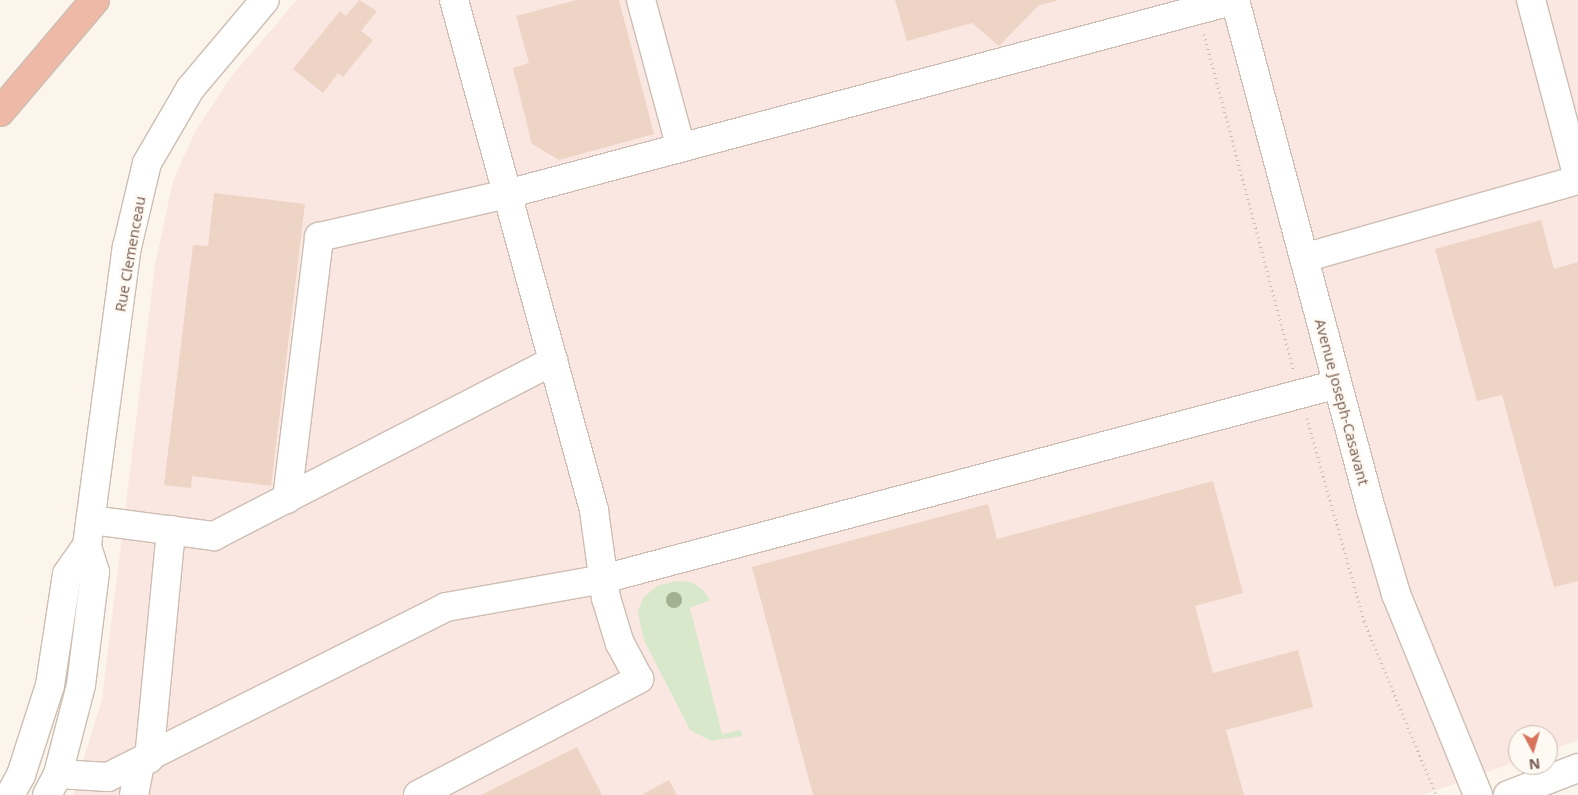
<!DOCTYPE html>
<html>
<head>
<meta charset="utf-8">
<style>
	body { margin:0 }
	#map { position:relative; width:1578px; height:795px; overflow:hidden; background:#fbf5ec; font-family:"Open Sans",sans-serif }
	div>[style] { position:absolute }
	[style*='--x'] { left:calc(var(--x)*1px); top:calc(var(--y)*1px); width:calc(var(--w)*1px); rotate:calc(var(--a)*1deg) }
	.commercial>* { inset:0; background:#fae7e1 }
	.green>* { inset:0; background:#d8e8cb }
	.building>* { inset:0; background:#eed4c5 }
	.path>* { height:3px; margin-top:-1.5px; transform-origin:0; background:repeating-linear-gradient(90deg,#d4b8a8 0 1px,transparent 0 5px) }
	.roads { filter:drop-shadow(1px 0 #cdbdb2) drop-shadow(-1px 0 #cdbdb2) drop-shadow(0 1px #cdbdb2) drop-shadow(0 -1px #cdbdb2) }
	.minor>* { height:28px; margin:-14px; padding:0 14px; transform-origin:14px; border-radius:14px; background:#fff }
	.highway>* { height:28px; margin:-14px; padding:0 14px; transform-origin:14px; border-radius:14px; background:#efb9a8 }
	.trees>* { width:16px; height:16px; margin:-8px; border-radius:50%; background:#a2b192 }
	span { translate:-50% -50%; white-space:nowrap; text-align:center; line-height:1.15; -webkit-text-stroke:5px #fef9f2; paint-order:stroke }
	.street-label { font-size:15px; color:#755c50 }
	.north { position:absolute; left:1508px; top:725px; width:50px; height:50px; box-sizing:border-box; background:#fef9f2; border:1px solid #c7bab1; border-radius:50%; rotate:174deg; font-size:14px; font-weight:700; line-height:20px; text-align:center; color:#755c50 }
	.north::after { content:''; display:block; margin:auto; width:18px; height:22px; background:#d9745c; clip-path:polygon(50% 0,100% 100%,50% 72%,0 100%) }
</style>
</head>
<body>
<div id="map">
	<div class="commercial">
		<i style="clip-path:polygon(297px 0,1578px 0,1578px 740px,1548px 751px,1548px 735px,1518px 735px,1518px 761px,1423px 795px,73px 795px,102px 699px,155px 266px,173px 181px,195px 132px,230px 78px)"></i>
	</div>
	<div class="green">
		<i style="clip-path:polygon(676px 581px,691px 582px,703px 590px,710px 600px,690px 608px,722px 734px,741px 730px,742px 736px,711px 741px,690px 730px,644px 640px,638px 612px,643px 598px,657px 586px)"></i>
	</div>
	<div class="building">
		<i style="clip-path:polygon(359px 0,377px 11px,361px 31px,373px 40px,343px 77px,338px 73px,323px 93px,293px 69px,340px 11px,346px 16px)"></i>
		<i style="clip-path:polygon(577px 0,619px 0,654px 134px,559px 160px,532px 144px,513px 68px,529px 63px,516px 16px)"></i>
		<i style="clip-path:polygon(895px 0,1056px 0,1056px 1px,1039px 5px,999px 46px,972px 23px,907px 41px)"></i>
		<i style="clip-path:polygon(214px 193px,305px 204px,271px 486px,192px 476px,191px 488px,164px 485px,193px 245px,208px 246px)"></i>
		<i style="clip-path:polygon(1541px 220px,1554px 269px,1578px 262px,1578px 581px,1554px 587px,1502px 395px,1477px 401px,1435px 249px)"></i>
		<i style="clip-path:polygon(1213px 481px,1243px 593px,1195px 606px,1213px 673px,1298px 650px,1313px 707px,1226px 730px,1244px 795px,813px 795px,752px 567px,988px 504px,997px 539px)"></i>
		<i style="clip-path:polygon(577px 747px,602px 795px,481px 795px)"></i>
		<i style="clip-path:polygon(669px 780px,677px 795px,644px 795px,643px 794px)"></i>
	</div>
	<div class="path">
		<i style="--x:1204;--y:34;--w:347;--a:75.1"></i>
		<i style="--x:1307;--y:418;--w:211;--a:74.3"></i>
		<i style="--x:1364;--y:621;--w:188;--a:67.5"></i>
	</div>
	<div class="roads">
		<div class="minor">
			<i style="--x:641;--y:0;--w:153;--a:74.9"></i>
			<i style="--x:1235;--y:0;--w:527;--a:75.04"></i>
			<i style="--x:1371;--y:509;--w:89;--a:73.6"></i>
			<i style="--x:1396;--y:594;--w:217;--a:67.8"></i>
			<i style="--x:1531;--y:0;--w:184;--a:75.2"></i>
			<i style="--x:1304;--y:258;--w:285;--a:-15.9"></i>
			<i style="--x:287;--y:499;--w:264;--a:-83"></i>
			<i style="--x:319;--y:237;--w:193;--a:-12.9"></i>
			<i style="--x:507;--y:194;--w:753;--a:-14.92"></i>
			<i style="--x:91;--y:520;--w:124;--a:7.4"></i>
			<i style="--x:214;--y:536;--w:382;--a:-27.3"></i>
			<i style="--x:149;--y:759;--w:230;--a:-84.5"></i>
			<i style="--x:58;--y:774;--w:50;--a:3.4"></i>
			<i style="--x:108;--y:777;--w:378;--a:-26.7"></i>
			<i style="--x:446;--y:607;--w:159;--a:-10.1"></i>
			<i style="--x:603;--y:579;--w:760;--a:-14.86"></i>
			<i style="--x:10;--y:795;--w:23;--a:-61"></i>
			<i style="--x:21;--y:775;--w:95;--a:-72.1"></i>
			<i style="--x:50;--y:685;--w:112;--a:-81.3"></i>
			<i style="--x:67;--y:574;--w:35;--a:-55"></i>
			<i style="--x:47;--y:795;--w:24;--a:-62"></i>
			<i style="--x:58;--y:774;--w:92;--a:-75.5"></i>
			<i style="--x:81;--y:685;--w:114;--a:-82.9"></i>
			<i style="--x:95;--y:572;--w:28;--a:-107"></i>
			<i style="--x:87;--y:545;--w:301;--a:-82.4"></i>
			<i style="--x:127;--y:247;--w:86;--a:-76.6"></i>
			<i style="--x:147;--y:163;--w:86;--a:-59.8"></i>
			<i style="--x:190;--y:89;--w:116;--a:-49.9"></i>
			<i style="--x:134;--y:795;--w:33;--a:-79"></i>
			<i style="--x:418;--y:795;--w:250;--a:-27.7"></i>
			<i style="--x:639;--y:679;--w:40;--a:-118"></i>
			<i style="--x:620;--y:644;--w:48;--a:-106.9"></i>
			<i style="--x:606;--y:598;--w:89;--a:-97.8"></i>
			<i style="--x:594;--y:510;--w:529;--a:-105.35"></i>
			<i style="--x:1508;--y:795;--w:75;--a:-21.1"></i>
		</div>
		<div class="highway">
			<i style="--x:0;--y:112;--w:147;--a:-49.7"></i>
		</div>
	</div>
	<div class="trees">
		<i style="left:674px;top:600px"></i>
	</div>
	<div class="street-label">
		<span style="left:130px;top:254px;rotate:-80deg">Rue Clemenceau</span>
		<span style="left:1342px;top:402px;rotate:75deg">Avenue Joseph-Casavant</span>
	</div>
	<div class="north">N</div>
</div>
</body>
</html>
